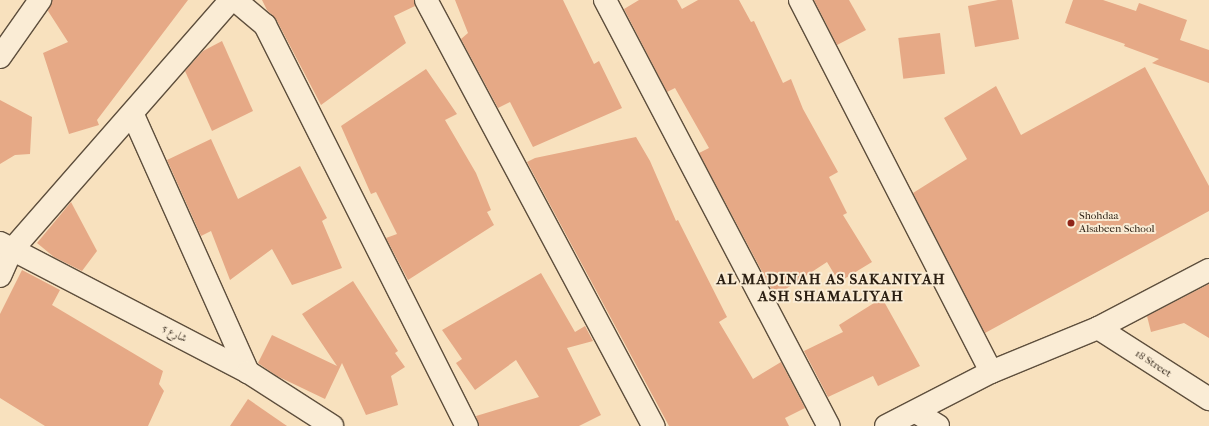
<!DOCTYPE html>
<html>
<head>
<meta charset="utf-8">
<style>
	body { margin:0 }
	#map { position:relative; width:1209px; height:426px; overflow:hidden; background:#f8e1be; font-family:"IM FELL French Canon",Amiri,serif }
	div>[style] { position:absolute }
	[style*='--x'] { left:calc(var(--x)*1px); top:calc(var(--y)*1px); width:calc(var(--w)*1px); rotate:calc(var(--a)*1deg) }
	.building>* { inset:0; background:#e6a986; transform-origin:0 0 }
	.roads { filter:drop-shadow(1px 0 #5e4f3d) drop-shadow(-1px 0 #5e4f3d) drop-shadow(0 1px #5e4f3d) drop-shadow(0 -1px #5e4f3d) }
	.street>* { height:22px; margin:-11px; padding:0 11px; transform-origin:11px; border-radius:11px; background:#faecd5 }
	.secondary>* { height:22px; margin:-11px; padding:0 11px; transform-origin:11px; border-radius:11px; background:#faecd5 }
	.dots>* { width:11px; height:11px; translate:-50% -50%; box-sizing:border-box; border:2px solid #faecd5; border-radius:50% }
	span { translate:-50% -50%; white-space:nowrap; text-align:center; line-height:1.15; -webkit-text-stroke:4px #faecd5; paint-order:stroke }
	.poi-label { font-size:11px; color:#2a1e12 }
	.left { translate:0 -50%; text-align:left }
	.street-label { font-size:11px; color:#2a1e12 }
	.district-label { font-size:15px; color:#2a1e12; font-weight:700; letter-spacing:1px }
</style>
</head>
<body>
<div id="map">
	<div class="building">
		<i style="clip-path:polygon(52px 0,188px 0,97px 120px,99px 125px,69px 134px,43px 53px,68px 42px,48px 11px)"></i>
		<i style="clip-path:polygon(262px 0,414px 0,415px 6px,394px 16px,406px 43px,321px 105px,276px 19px,267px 10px)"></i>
		<i style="clip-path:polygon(455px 0,563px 0,594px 64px,599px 61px,622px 108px,533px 147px,510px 102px,498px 108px,461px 39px,468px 33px)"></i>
		<i style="clip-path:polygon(639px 0,677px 0,682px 9px,698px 0,739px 0,751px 22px,754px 21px,783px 83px,791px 79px,803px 109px,838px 172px,829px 177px,847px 213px,843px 215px,872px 262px,839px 282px,827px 262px,775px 296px,699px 153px,709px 148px,675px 88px,667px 92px,624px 9px)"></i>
		<i style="clip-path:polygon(814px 0,849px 0,866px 30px,837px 45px)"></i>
		<i style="clip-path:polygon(998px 0,1012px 0,1019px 39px,975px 47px,968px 6px)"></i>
		<i style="clip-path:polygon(1073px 0,1103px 0,1136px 11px,1139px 3px,1187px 20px,1180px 40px,1209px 50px,1209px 83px,1152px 63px,1159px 59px,1124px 46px,1125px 44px,1065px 23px)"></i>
		<i style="left:940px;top:33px;width:41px;height:42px;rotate:83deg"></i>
		<i style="clip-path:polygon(222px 41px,253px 111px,212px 131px,185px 71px,203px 51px)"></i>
		<i style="clip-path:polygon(1145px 67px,1209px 186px,1209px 211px,985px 333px,913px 193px,967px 159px,944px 118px,996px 86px,1021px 135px)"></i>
		<i style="clip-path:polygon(426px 69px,457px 114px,445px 120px,476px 173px,491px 210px,487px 212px,494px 225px,408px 280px,386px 238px,397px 234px,376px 192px,371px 194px,341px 126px)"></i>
		<i style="clip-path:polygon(0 100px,32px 117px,30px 154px,15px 155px,0 164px)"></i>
		<i style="clip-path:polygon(636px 137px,650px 161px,676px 221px,678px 220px,727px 317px,719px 322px,753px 379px,781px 362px,805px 408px,785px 418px,789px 426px,669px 426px,527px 162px,535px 158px)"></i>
		<i style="clip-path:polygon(211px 139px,238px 199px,300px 166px,327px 218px,322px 221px,342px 268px,292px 285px,272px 249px,230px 280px,211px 231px,201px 236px,167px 160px)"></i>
		<i style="clip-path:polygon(71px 202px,97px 251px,82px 271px,54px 257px,37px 243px)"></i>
		<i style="clip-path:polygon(22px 270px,60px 290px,52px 305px,163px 371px,159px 384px,164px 391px,148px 426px,45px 426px,0 398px,0 314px)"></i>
		<i style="clip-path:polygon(541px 273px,575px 332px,585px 326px,593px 341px,567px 348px,601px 415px,579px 426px,479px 426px,476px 416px,539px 397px,516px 360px,475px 390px,456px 363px,462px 359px,442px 330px)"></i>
		<i style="clip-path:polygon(353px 281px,398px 351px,395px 353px,405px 367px,391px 376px,398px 405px,366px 415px,342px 363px,325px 399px,277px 376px,258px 363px,272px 335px,337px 366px,302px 314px)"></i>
		<i style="clip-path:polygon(1209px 284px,1209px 338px,1184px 323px,1151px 332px,1147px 316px)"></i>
		<i style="clip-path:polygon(882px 298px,920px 366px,878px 386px,873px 376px,828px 397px,804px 351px,843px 332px,839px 325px)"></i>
		<i style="clip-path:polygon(248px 399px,287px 426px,230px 426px)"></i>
	</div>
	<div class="roads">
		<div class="street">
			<i style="--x:235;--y:0;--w:39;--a:40"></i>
			<i style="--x:265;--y:25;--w:449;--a:63.3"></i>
			<i style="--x:426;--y:0;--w:483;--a:61.9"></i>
			<i style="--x:605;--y:0;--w:481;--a:62.3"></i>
			<i style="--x:800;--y:0;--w:418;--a:62.8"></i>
			<i style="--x:133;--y:115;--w:282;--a:65.9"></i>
			<i style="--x:0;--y:243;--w:280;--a:27.5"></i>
			<i style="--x:248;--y:372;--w:100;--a:32.7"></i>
			<i style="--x:0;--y:276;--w:27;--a:-66"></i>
			<i style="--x:11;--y:251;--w:334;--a:-48.8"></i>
			<i style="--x:1098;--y:328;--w:132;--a:32.6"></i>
			<i style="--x:916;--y:412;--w:26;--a:32"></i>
			<i style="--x:886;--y:426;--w:118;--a:-27.2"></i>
			<i style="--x:991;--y:372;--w:116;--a:-22.4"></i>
			<i style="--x:1098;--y:328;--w:125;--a:-27.6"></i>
		</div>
		<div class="secondary">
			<i style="--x:0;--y:57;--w:70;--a:-54.9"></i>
		</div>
	</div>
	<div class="dots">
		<i style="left:1071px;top:223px;background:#8f2418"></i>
	</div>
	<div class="poi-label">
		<span class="left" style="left:1079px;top:223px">Shohdaa<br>Alsabeen School</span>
	</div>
	<div class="street-label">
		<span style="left:174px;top:334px;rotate:27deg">شارع 5</span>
		<span style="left:1153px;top:364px;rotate:33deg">18 Street</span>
	</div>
	<div class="district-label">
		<span style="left:831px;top:288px">AL MADINAH AS SAKANIYAH<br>ASH SHAMALIYAH</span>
	</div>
</div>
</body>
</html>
